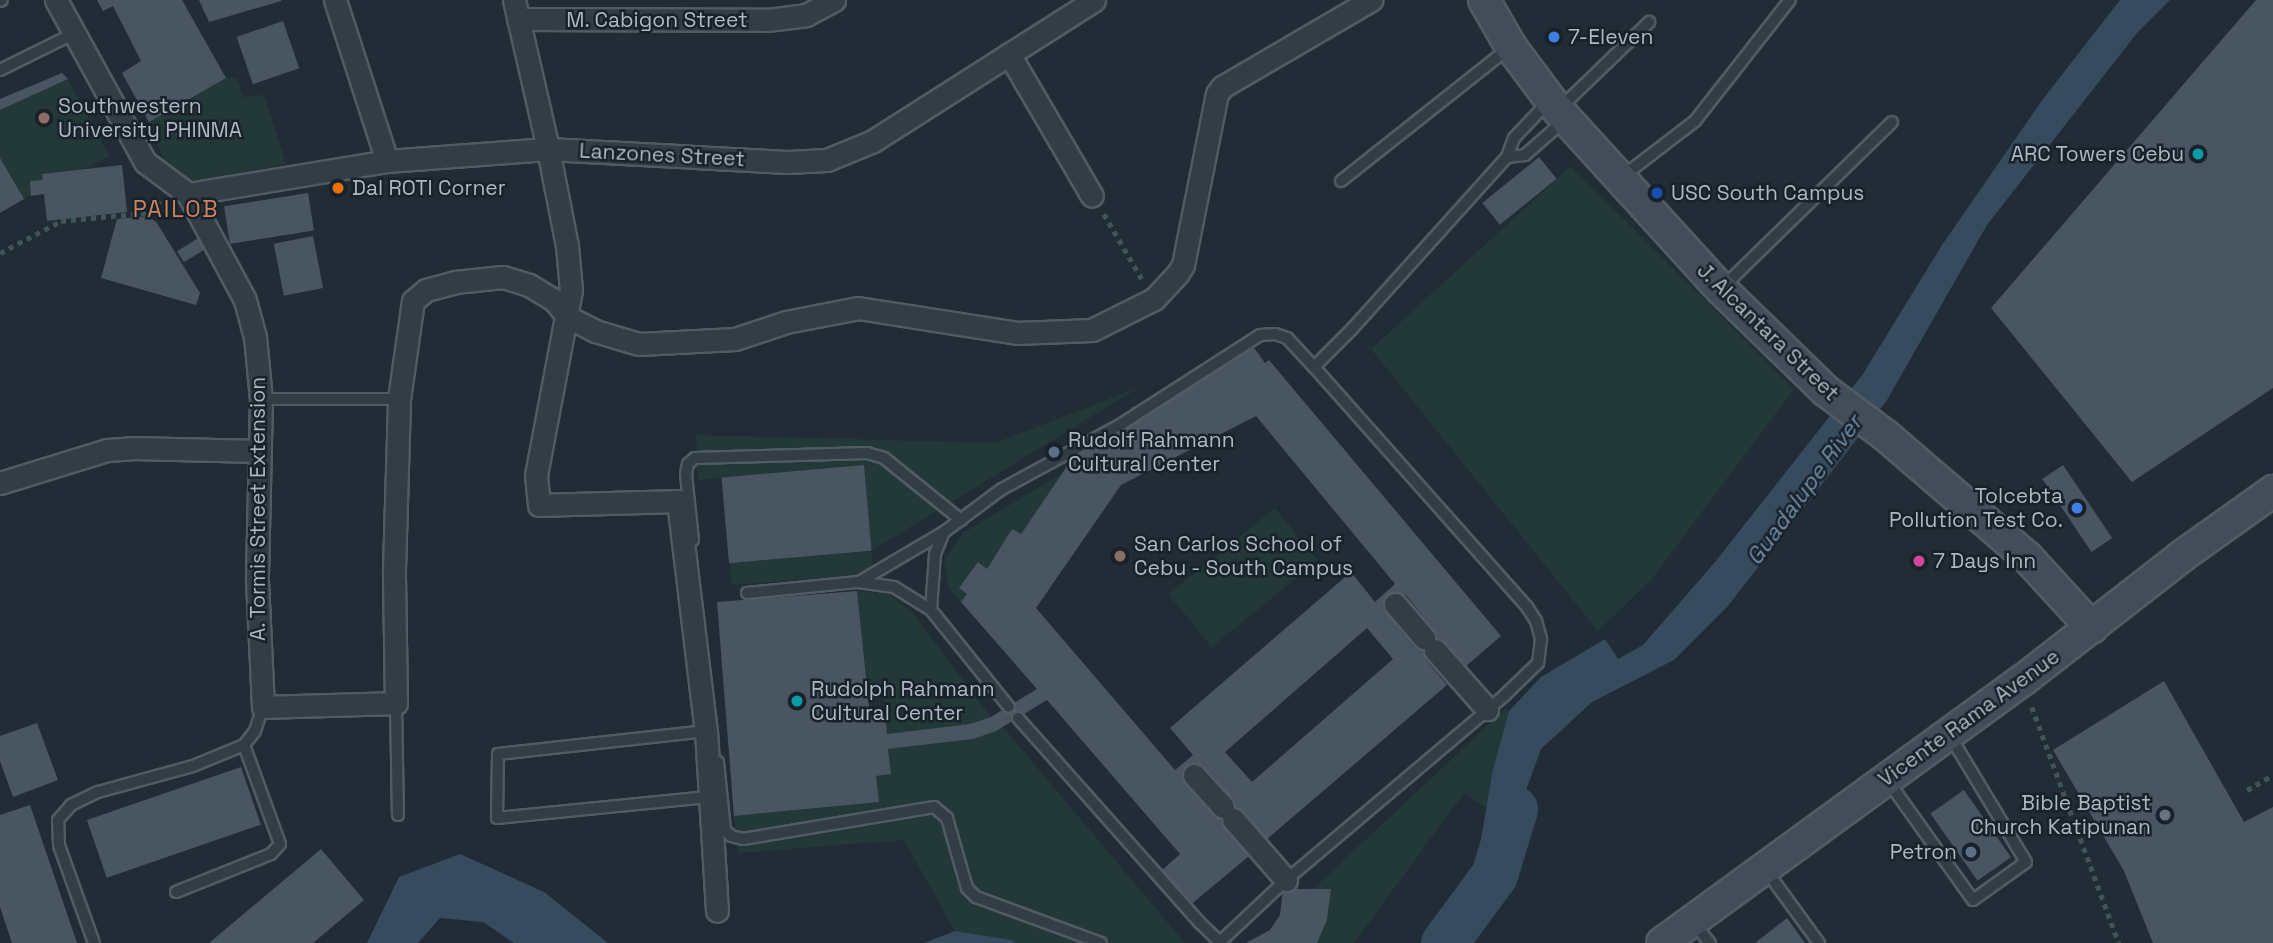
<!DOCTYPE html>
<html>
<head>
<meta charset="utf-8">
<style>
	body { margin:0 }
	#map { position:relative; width:2273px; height:943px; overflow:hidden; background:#212c36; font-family:"Space Grotesk",sans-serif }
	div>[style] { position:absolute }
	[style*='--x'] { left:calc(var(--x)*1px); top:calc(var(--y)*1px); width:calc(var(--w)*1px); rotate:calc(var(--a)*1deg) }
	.green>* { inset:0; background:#233938; transform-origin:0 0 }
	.water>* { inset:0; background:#364b5e }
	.river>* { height:47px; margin:-23.5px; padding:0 23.5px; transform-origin:23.5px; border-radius:23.5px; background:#364b5e }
	.building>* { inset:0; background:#495662; transform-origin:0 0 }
	.path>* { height:4.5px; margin-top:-2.25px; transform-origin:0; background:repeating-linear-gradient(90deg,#425556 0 5px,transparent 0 10px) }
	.roads { filter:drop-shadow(2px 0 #515b64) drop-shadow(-2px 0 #515b64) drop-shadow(0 2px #515b64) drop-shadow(0 -2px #515b64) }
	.lane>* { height:10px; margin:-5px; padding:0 5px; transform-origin:5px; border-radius:5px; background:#343d46 }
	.street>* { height:21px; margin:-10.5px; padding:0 10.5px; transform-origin:10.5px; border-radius:10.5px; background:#343d46 }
	.secondary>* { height:30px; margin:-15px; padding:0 15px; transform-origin:15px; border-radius:15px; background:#424d59 }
	.dots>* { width:19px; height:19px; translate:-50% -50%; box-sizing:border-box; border:4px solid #19222b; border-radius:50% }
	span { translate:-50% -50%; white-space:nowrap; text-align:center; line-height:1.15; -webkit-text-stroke:5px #19222b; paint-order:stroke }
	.street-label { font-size:21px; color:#aeb8c3 }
	.poi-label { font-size:21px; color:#aeb8c3 }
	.left { translate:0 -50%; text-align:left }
	.right { translate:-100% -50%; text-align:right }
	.neighbourhood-label { font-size:23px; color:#ce845e; letter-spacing:2px }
	.water-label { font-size:23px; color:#708ca6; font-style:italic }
</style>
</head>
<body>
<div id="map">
	<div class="green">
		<i style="clip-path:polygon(226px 78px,237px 79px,243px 97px,264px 95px,286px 164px,195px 182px,166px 166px,149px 122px)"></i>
		<i style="clip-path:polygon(68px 79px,109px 156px,24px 199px,0 158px,0 110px)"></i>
		<i style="clip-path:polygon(1571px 166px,1794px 389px,1651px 580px,1598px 631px,1371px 349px)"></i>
		<i style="clip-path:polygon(1140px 387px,871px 551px,873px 564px,855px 575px,731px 585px,730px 563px,871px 551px,863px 465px,698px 480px,696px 435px,995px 443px)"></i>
		<i style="clip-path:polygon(1061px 474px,1021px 534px,1012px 530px,987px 569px,978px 562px,960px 587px,967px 594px,961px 602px,949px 589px,944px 561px,963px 533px)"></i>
		<i style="left:1275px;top:508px;width:68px;height:137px;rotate:51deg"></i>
		<i style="clip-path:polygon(857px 591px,889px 594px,913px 613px,991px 717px,970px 724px,887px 734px,882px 684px,867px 686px)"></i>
		<i style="clip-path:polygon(1505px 709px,1509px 711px,1492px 773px,1486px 808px,1464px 793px,1354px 943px,1317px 943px,1327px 920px,1331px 889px,1313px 889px)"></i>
		<i style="clip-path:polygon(1003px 727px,1185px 943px,1016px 943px,955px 931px,904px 840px,738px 853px,734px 816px,879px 802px,876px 776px,891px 774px,888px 749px,973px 739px)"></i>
	</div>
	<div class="water">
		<i style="clip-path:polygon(2120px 0,2170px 0,2137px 33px,1987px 225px,1887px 400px,1728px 606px,1674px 660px,1592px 702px,1541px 749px,1498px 867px,1445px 943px,1423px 943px,1477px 864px,1492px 773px,1509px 711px,1541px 677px,1605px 639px,1618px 659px,1643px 645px,1715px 562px,1863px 374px,1942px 245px,2043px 99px)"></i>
		<i style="clip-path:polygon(460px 854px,544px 892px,608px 943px,514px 943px,483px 922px,440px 918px,418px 943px,367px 943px,399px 877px)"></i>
		<i style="clip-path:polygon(955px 931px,1011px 940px,1016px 943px,924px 943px)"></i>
	</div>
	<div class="river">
		<i style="--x:1444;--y:943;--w:84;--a:-53.7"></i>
		<i style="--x:1494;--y:875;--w:69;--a:-73.1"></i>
	</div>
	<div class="building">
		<i style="clip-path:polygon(97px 0,182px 0,226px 78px,149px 122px,122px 73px,141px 61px,113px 6px,103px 11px)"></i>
		<i style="clip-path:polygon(199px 0,281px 0,281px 1px,209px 22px)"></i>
		<i style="clip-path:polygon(2256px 0,2273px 0,2273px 388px,2132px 482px,1991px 308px)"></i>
		<i style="left:283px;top:21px;width:50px;height:49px;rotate:71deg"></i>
		<i style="clip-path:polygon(62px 73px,68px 79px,0 110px,0 99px)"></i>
		<i style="left:1539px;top:157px;width:28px;height:73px;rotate:51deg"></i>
		<i style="clip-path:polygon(0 158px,24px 199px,0 213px)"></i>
		<i style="clip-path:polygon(122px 165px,127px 212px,47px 221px,44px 194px,31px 196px,30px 181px,43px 180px,42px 174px)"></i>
		<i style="left:308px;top:193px;width:38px;height:85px;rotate:81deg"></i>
		<i style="clip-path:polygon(148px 216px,157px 223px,200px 293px,196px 305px,101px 278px,117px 219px)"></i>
		<i style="left:313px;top:236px;width:53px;height:40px;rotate:79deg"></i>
		<i style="left:200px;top:237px;width:13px;height:27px;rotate:58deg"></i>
		<i style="clip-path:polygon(evenodd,1254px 348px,1265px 363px,1269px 360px,1501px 636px,1465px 667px,1444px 642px,1425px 659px,1447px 685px,1266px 840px,1241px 812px,1224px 828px,1249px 856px,1188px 907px,1160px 872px,1180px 854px,1047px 700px,996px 731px,973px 739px,888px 749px,891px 774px,876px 776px,879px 802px,734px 816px,717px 602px,857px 591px,870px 715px,885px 714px,887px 734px,970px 724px,991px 717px,1037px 689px,961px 602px,967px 594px,959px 588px,978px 562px,987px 569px,1012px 529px,1021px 534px,1078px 450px,1134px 413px,1131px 408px,1254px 348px,1256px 416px,1395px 584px,1375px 602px,1351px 572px,1170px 728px,1193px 755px,1175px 770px,1036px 608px,1121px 485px,1256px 416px,1254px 348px,1406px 595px,1434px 630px,1414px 647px,1386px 613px,1406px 595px,1254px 348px,1367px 628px,1393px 659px,1252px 782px,1225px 752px,1367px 628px,1254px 348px,1203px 767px,1231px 800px,1213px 815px,1185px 783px,1203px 767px)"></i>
		<i style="left:864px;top:465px;width:86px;height:143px;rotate:85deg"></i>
		<i style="left:2063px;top:465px;width:88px;height:25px;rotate:56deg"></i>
		<i style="clip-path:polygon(2164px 681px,2244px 822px,2273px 807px,2273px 943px,2153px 943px,2124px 871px,2053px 750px)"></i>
		<i style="clip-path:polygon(37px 723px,58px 780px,13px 797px,0 761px,0 736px)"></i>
		<i style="left:241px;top:767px;width:61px;height:163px;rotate:71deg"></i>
		<i style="left:1964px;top:790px;width:82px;height:41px;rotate:55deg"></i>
		<i style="clip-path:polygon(30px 805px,77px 943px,12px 943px,0 907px,0 815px)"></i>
		<i style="clip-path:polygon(321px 849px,364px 900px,313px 943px,209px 943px)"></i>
		<i style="clip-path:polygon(1283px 889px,1331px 889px,1327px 920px,1317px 943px,1246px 943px,1270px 930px,1280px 915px)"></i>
		<i style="clip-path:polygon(1787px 918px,1805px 943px,1755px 943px)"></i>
	</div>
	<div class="path">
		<i style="--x:1104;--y:214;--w:75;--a:59.7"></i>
		<i style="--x:0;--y:253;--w:69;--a:-27.7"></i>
		<i style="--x:61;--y:221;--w:92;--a:-5.6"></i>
		<i style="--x:153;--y:212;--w:13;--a:-61"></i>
		<i style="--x:2032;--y:707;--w:252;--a:69.8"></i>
		<i style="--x:2247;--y:790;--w:30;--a:-30"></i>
	</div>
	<div class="roads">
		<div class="lane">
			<i style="--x:0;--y:1;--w:2;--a:-27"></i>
			<i style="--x:0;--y:70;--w:81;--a:-26.3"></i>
			<i style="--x:1558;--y:110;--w:127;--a:-44"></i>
			<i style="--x:1507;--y:157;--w:18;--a:-6"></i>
			<i style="--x:1525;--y:155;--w:53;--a:-41.2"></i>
			<i style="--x:1622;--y:177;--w:92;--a:-37.5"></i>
			<i style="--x:1695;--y:121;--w:154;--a:-51.9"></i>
			<i style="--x:1341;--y:181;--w:214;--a:-38.4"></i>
			<i style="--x:1723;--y:287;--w:236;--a:-44.3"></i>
			<i style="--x:1314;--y:367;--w:54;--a:-45"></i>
			<i style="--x:1352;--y:329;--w:232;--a:-48"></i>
			<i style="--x:1507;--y:157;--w:20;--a:-70"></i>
			<i style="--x:1514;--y:138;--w:52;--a:-46.5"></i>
			<i style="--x:261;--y:399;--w:138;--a:0"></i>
			<i style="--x:693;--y:540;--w:66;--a:-96.1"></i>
			<i style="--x:686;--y:474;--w:10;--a:-79"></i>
			<i style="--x:688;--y:464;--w:9;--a:-41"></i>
			<i style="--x:695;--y:458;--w:172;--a:-1.7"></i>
			<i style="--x:867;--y:453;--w:18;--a:16"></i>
			<i style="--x:884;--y:458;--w:99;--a:38.8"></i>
			<i style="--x:859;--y:582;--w:99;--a:-30.5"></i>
			<i style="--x:747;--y:593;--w:112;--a:-5.7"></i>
			<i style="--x:858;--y:582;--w:36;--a:8"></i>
			<i style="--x:894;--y:587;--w:44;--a:31.9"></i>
			<i style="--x:931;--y:610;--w:124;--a:51.2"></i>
			<i style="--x:931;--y:610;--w:56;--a:-85.9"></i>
			<i style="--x:935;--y:554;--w:24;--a:-68"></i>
			<i style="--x:944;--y:532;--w:72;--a:-36.6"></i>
			<i style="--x:1002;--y:489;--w:134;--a:-28.5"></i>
			<i style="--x:1120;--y:425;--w:166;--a:-32.7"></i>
			<i style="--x:1260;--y:335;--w:15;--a:-4"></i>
			<i style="--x:1275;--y:334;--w:13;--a:18"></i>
			<i style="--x:1287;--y:338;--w:40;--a:47"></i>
			<i style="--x:1314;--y:367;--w:321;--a:48.4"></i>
			<i style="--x:1527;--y:607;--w:17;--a:57"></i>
			<i style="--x:1536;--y:621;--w:19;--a:74"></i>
			<i style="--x:1541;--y:639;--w:24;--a:97"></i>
			<i style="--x:1538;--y:663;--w:47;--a:135.9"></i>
			<i style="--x:1504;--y:696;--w:285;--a:139.8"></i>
			<i style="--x:1286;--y:880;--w:92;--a:136.8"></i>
			<i style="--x:396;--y:703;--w:112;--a:89"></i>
			<i style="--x:1018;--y:718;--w:274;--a:48.4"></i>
			<i style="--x:1200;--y:923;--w:28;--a:44"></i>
			<i style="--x:706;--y:731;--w:209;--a:173.7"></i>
			<i style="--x:498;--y:754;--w:64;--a:90.9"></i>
			<i style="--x:497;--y:818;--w:212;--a:-5.7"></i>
			<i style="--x:718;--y:762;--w:68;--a:84.1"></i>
			<i style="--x:725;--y:830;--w:8;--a:45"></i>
			<i style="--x:731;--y:836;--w:12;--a:14"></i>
			<i style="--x:743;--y:839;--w:194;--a:-9.5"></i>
			<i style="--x:934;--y:807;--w:17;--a:40"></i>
			<i style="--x:947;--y:818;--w:73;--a:74.1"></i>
			<i style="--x:967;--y:888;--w:13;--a:45"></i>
			<i style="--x:976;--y:897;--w:133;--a:20.2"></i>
			<i style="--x:1888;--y:781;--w:146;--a:54.5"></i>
			<i style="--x:1973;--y:900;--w:65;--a:-35.6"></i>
			<i style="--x:2026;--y:862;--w:147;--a:-121.1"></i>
			<i style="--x:1765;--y:869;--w:92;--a:53.9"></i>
			<i style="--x:176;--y:892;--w:102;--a:-21.8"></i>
			<i style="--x:271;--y:854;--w:13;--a:-48"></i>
			<i style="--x:280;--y:844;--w:105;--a:-110"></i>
			<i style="--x:1694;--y:924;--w:25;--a:50"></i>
			<i style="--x:94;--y:943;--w:104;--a:-109.7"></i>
			<i style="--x:59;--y:845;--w:25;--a:-92"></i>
			<i style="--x:58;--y:820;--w:20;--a:-49"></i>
			<i style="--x:71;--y:805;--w:30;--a:-26"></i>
			<i style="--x:98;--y:792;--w:98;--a:-15.3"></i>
			<i style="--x:193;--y:766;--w:55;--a:-22.4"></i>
			<i style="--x:244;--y:745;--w:18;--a:-52"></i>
			<i style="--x:255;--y:731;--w:25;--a:-72"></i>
		</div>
		<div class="street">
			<i style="--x:56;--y:0;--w:185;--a:61.2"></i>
			<i style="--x:145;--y:162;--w:54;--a:36.7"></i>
			<i style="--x:188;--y:194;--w:120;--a:61.7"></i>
			<i style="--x:245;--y:300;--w:38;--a:75"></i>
			<i style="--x:255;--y:337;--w:62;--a:84.5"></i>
			<i style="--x:261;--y:399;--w:181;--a:91.3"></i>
			<i style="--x:257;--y:580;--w:127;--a:87.3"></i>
			<i style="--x:263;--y:707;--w:133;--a:-1.7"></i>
			<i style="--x:396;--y:703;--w:133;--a:-90.9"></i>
			<i style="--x:394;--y:570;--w:171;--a:-88.3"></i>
			<i style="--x:399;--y:399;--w:99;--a:-81.9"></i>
			<i style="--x:413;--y:301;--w:17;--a:-40"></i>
			<i style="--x:426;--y:290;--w:30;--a:-15"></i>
			<i style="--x:455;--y:282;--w:48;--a:-5.9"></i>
			<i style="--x:503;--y:277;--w:27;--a:17"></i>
			<i style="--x:529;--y:285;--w:29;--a:31"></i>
			<i style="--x:554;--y:300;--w:22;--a:51"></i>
			<i style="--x:568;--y:317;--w:30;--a:27"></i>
			<i style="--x:595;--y:331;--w:46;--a:16.5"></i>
			<i style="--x:639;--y:344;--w:96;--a:-3"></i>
			<i style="--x:735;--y:339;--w:54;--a:-18.4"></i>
			<i style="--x:786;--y:322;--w:73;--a:-11"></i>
			<i style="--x:858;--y:308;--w:161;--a:8.9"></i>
			<i style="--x:1017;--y:333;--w:75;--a:-2.3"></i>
			<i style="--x:1092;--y:330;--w:69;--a:-26.6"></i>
			<i style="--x:1154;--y:299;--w:35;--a:-47"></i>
			<i style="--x:1178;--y:273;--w:9;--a:-58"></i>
			<i style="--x:1183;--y:265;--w:174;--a:-78.8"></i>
			<i style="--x:1217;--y:94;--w:9;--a:-54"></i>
			<i style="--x:1222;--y:87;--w:173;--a:-30.3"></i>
			<i style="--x:335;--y:0;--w:169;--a:72.1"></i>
			<i style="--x:514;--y:0;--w:153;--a:77.1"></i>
			<i style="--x:548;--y:149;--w:99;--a:78.9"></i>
			<i style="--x:567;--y:246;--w:44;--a:84.8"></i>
			<i style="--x:571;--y:290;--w:189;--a:100.7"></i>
			<i style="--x:536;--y:476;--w:29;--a:84"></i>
			<i style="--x:539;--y:505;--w:139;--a:-1.6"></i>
			<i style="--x:678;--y:501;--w:232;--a:83.1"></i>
			<i style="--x:706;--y:731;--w:180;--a:86.5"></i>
			<i style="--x:518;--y:19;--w:249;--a:0.2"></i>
			<i style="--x:767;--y:20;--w:39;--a:-7"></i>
			<i style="--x:806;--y:15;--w:32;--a:-28"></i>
			<i style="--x:1009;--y:54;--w:164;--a:59.7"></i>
			<i style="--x:188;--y:194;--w:202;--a:-9.4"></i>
			<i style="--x:387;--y:161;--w:161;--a:-4.3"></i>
			<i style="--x:548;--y:149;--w:239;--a:3.1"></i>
			<i style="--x:787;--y:162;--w:40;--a:-2.9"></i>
			<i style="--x:827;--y:160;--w:50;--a:-22.4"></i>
			<i style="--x:873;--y:141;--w:262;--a:-32.5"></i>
			<i style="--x:0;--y:483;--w:112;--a:-17.1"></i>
			<i style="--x:107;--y:450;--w:26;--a:-4"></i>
			<i style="--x:133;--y:448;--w:126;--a:1.4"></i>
			<i style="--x:1395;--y:604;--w:45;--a:49.5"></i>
			<i style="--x:1435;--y:650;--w:79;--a:48.6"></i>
			<i style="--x:1194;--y:775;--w:43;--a:47.8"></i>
			<i style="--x:1233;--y:819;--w:81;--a:49"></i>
		</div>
		<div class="secondary">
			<i style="--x:1484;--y:0;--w:54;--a:60.1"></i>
			<i style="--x:1511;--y:47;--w:79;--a:53.3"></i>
			<i style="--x:1558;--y:110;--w:242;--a:47.7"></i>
			<i style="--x:1721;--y:289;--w:146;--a:44.2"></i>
			<i style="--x:1826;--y:391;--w:74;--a:36.7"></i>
			<i style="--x:1885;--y:435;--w:187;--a:40.7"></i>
			<i style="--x:2027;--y:557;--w:96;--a:47.5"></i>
			<i style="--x:1662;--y:943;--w:447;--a:-36.1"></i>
			<i style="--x:2023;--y:680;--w:202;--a:-37.9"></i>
			<i style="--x:2182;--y:556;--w:112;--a:-35.5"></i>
		</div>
	</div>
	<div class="dots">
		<i style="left:1554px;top:37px;background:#3f7fe0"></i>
		<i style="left:44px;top:118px;background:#8d6e63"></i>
		<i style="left:2198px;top:154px;background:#0f9aa8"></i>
		<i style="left:338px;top:188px;background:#e8710a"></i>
		<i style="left:1657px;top:193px;background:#1a4fb4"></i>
		<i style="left:1054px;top:452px;background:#5c6f8a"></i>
		<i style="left:2077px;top:508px;background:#3f7fe0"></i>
		<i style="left:1120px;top:556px;background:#8d6e63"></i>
		<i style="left:1919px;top:561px;background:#d1479c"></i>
		<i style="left:797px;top:701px;background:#0f9aa8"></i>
		<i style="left:2165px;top:815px;background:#6b7280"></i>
		<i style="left:1971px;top:852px;background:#5c6f8a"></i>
	</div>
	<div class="street-label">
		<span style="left:657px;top:20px">M. Cabigon Street</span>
		<span style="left:662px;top:155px;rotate:3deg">Lanzones Street</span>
		<span style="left:1768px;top:332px;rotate:44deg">J. Alcantara Street</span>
		<span style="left:258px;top:509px;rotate:-90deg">A. Tormis Street Extension</span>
		<span style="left:1969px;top:718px;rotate:-36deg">Vicente Rama Avenue</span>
	</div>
	<div class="poi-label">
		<span class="left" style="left:1568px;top:37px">7-Eleven</span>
		<span class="left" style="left:58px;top:118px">Southwestern<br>University PHINMA</span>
		<span class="right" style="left:2184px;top:154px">ARC Towers Cebu</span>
		<span class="left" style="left:352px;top:188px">Dal ROTI Corner</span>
		<span class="left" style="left:1671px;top:193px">USC South Campus</span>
		<span class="left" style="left:1068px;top:452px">Rudolf Rahmann<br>Cultural Center</span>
		<span class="right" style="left:2063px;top:508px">Tolcebta<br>Pollution Test Co.</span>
		<span class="left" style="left:1134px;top:556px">San Carlos School of<br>Cebu - South Campus</span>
		<span class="left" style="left:1933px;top:561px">7 Days Inn</span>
		<span class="left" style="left:811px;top:701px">Rudolph Rahmann<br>Cultural Center</span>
		<span class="right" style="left:2151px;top:815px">Bible Baptist<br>Church Katipunan</span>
		<span class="right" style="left:1957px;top:852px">Petron</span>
	</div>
	<div class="neighbourhood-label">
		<span style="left:176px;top:209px">PAILOB</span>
	</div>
	<div class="water-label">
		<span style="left:1804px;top:490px;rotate:-54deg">Guadalupe River</span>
	</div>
</div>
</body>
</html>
